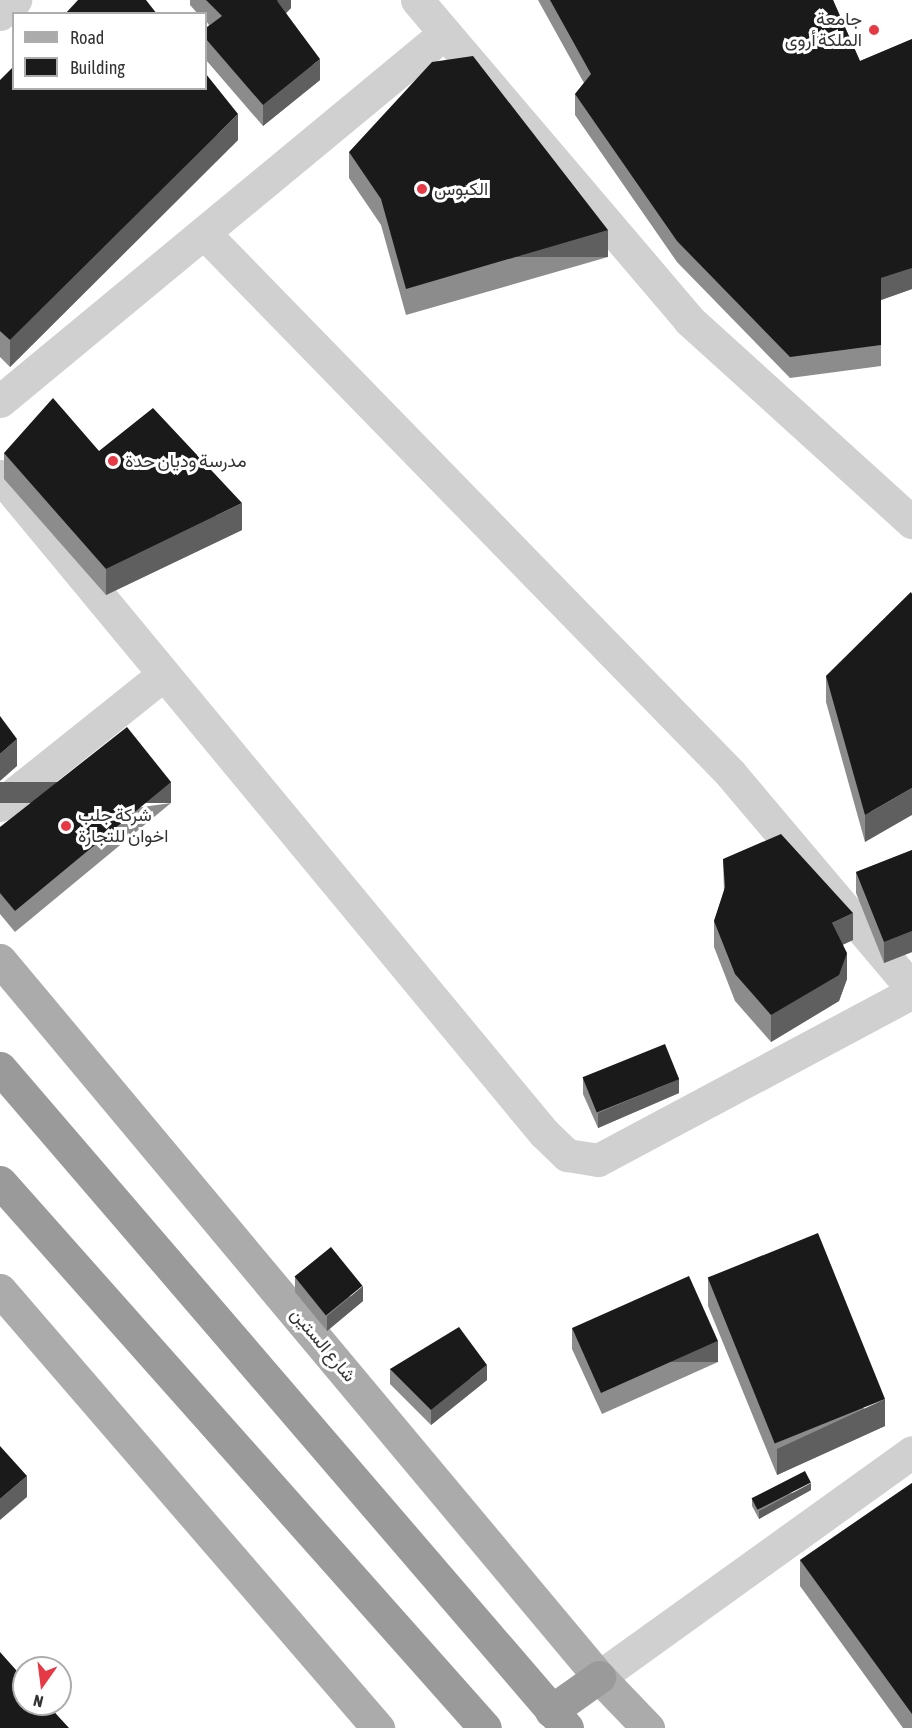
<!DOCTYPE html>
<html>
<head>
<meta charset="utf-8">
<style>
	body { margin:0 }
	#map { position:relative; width:912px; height:1728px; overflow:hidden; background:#fff; font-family:"Asap Condensed",Vazirmatn,sans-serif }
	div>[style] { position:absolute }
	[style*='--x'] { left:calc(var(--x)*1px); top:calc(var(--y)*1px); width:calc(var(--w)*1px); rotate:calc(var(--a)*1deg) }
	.minor>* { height:33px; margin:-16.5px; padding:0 16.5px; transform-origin:16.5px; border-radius:16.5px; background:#d0d0d0 }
	.major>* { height:33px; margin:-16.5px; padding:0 16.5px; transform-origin:16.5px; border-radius:16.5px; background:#ababab }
	.highway>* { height:33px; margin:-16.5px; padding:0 16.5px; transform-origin:16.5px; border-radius:16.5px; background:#9a9a9a }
	.wall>* { inset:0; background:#8c8c8c }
	.shaded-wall>* { inset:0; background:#5f5f5f; transform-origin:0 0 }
	.building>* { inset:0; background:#1a1a1a; transform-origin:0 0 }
	.dots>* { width:16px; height:16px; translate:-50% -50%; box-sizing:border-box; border:3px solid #fff; border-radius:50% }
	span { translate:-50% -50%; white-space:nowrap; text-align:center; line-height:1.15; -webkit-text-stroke:6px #fff; paint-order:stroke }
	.poi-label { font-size:18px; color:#333 }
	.right { translate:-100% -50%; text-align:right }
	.left { translate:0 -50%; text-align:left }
	.street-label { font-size:18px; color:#333 }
	.legend { position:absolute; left:12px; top:12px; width:195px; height:78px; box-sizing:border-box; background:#fff; border:2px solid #adadad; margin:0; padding:8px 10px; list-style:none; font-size:18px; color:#333 }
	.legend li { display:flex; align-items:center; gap:12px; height:30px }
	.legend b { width:30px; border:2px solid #adadad }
	.north { position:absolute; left:12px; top:1656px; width:60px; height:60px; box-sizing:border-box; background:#fff; border:2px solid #adadad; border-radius:50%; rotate:194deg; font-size:16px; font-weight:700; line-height:24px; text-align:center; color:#333 }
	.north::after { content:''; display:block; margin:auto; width:21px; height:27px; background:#e63946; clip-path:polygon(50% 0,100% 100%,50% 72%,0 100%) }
</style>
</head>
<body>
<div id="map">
	<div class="minor">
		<i style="--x:417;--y:0;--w:420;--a:49.6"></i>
		<i style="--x:689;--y:320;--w:301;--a:42.2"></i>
		<i style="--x:0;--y:14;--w:21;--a:-43"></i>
		<i style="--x:204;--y:233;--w:754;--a:45.75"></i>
		<i style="--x:730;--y:773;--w:282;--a:49.8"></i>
		<i style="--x:0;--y:401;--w:577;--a:-39.59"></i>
		<i style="--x:0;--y:476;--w:853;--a:50.38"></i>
		<i style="--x:544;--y:1133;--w:32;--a:44"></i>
		<i style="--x:567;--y:1155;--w:31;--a:9"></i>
		<i style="--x:598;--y:1160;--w:356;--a:-28.1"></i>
		<i style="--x:0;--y:805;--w:208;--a:-38.6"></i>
		<i style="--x:599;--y:1677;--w:385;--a:-35.7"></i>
	</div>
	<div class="major">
		<i style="--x:0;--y:960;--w:934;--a:50.12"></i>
		<i style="--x:599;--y:1677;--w:71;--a:46.1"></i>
		<i style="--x:0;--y:1290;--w:579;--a:49.21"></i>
	</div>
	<div class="highway">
		<i style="--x:0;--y:1068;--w:870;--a:49.33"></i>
		<i style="--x:0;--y:1182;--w:730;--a:48.39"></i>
		<i style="--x:551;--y:1711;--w:59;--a:-35.3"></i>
	</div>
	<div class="wall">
		<i style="clip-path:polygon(190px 0,291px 0,291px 8px,286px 13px,320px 80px,263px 126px,206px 60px,206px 28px,209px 25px,206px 21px,206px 14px,198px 14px,190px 5px)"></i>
		<i style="clip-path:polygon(538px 0,833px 0,860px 61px,912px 39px,912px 289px,881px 300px,881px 366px,790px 378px,677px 262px,575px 115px,575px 94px,584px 83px)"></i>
		<i style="clip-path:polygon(0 80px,238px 140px,10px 367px,0 357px)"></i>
		<i style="clip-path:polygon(349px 152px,608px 257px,406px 315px,381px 225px,349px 178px)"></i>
		<i style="clip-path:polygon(99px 451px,242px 530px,106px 595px,4px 479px,4px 453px)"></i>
		<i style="clip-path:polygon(911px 592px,865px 842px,826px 702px,826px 676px)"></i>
		<i style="clip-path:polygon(171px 803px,15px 932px,0 914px,0 827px)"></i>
		<i style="clip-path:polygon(912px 850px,912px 952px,884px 963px,856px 893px,856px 872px)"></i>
		<i style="clip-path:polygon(723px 859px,853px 940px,843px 944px,847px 979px,839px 1001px,771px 1042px,735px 1001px,714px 947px,714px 921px,724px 892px)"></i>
		<i style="clip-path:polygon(583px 1079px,679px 1093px,598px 1128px,583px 1094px)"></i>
		<i style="clip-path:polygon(295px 1277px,363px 1301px,327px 1331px,295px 1292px)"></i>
		<i style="clip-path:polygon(708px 1279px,885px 1426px,777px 1475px,708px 1306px)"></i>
		<i style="clip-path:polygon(572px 1328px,718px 1362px,602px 1414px,572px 1349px)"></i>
		<i style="clip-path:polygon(390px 1369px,487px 1380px,431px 1425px,390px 1384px)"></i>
		<i style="clip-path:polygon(912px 1483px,912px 1728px,903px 1728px,800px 1586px,800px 1560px)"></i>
		<i style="clip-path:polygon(811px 1490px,759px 1519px,752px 1506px,752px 1499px)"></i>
	</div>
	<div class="shaded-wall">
		<i style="clip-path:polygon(278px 0,291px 0,291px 8px,277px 22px,277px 1px)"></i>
		<i style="clip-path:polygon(320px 59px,320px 80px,263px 126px,263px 105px)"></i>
		<i style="clip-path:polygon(238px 114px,238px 140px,10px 367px,10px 340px)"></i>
		<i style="left:608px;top:230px;width:27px;height:210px;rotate:90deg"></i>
		<i style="clip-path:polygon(912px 268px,912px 289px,881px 300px,881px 366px,881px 278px)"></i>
		<i style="clip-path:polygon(242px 503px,242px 530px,106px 595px,106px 569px)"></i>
		<i style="clip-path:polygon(17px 739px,17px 766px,0 781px,0 754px)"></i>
		<i style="left:171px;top:782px;width:21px;height:202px;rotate:90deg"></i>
		<i style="clip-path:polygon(912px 788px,912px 815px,865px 842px,865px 815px)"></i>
		<i style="clip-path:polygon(853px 913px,853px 940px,832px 950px,832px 923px)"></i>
		<i style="clip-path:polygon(912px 931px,912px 952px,884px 963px,884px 942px)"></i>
		<i style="clip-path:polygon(847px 953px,847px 979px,839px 1001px,771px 1042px,771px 1015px)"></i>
		<i style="clip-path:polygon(679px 1079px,679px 1093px,598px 1128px,598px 1113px)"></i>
		<i style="clip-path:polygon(363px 1286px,363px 1301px,327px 1331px,327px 1316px)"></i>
		<i style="left:718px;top:1341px;width:21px;height:127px;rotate:90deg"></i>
		<i style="clip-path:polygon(487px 1365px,487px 1380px,431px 1425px,431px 1410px)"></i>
		<i style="clip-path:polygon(885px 1399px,885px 1426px,777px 1475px,777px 1449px)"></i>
		<i style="clip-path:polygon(27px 1476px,27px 1497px,0 1520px,0 1499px)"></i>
		<i style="clip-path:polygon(811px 1483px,811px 1490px,759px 1519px,759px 1511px)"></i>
	</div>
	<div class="building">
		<i style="clip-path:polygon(78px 0,146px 0,157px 14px,65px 14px)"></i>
		<i style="clip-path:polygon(206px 0,278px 0,277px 1px,320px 59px,263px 105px,206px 39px,206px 28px,222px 16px)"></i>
		<i style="clip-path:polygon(550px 0,833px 0,860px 61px,912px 39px,912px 268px,881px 278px,881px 345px,790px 357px,677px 241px,575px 94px,591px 74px)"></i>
		<i style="clip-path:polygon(473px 56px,608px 230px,406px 289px,381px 199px,349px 152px,432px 62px)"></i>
		<i style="clip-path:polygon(14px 66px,14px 88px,206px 88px,206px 74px,238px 114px,10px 340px,0 331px,0 80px)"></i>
		<i style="clip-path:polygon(53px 398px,99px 451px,153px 408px,242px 503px,106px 569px,4px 453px)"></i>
		<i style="clip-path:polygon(911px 592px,912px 594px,912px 788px,865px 815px,826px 676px)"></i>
		<i style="clip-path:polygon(0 716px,17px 739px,0 754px)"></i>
		<i style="clip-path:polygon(127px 727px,171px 782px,15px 911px,0 893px,0 827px)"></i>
		<i style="clip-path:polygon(781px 834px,853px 913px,832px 923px,847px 953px,839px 975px,771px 1015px,735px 974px,714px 921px,725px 887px,723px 859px)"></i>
		<i style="clip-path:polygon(912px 850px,912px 931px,884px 942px,856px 872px)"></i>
		<i style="left:665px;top:1044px;width:38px;height:89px;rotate:68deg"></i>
		<i style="left:818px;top:1233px;width:179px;height:119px;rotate:68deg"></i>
		<i style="left:331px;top:1247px;width:50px;height:47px;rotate:51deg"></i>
		<i style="left:689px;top:1276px;width:71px;height:128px;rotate:66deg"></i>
		<i style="clip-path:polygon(459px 1327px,487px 1365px,431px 1410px,390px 1369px)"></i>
		<i style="clip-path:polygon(0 1446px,27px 1476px,0 1499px)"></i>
		<i style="left:805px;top:1471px;width:13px;height:60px;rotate:63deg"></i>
		<i style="clip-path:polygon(912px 1483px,912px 1714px,800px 1560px)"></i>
		<i style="clip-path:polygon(0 1652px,24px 1679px,24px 1704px,47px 1704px,69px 1728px,0 1728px)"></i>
	</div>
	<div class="dots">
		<i style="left:874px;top:30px;background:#e63946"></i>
		<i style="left:422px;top:189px;background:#e63946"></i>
		<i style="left:113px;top:461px;background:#e63946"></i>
		<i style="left:66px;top:826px;background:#e63946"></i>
	</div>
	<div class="poi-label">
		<span class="right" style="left:862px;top:30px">جامعة<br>الملكة أروى</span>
		<span class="left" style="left:434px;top:189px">الكبوس</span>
		<span class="left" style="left:125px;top:461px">مدرسة وديان حدة</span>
		<span class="left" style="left:78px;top:826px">شركة جلب<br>اخوان للتجارة</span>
	</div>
	<div class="street-label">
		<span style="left:323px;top:1345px;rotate:50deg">شارع الستين</span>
	</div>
	<ul class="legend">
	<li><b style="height:8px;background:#ababab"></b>Road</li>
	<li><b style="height:16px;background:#1a1a1a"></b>Building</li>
	</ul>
	<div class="north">N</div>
</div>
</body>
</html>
